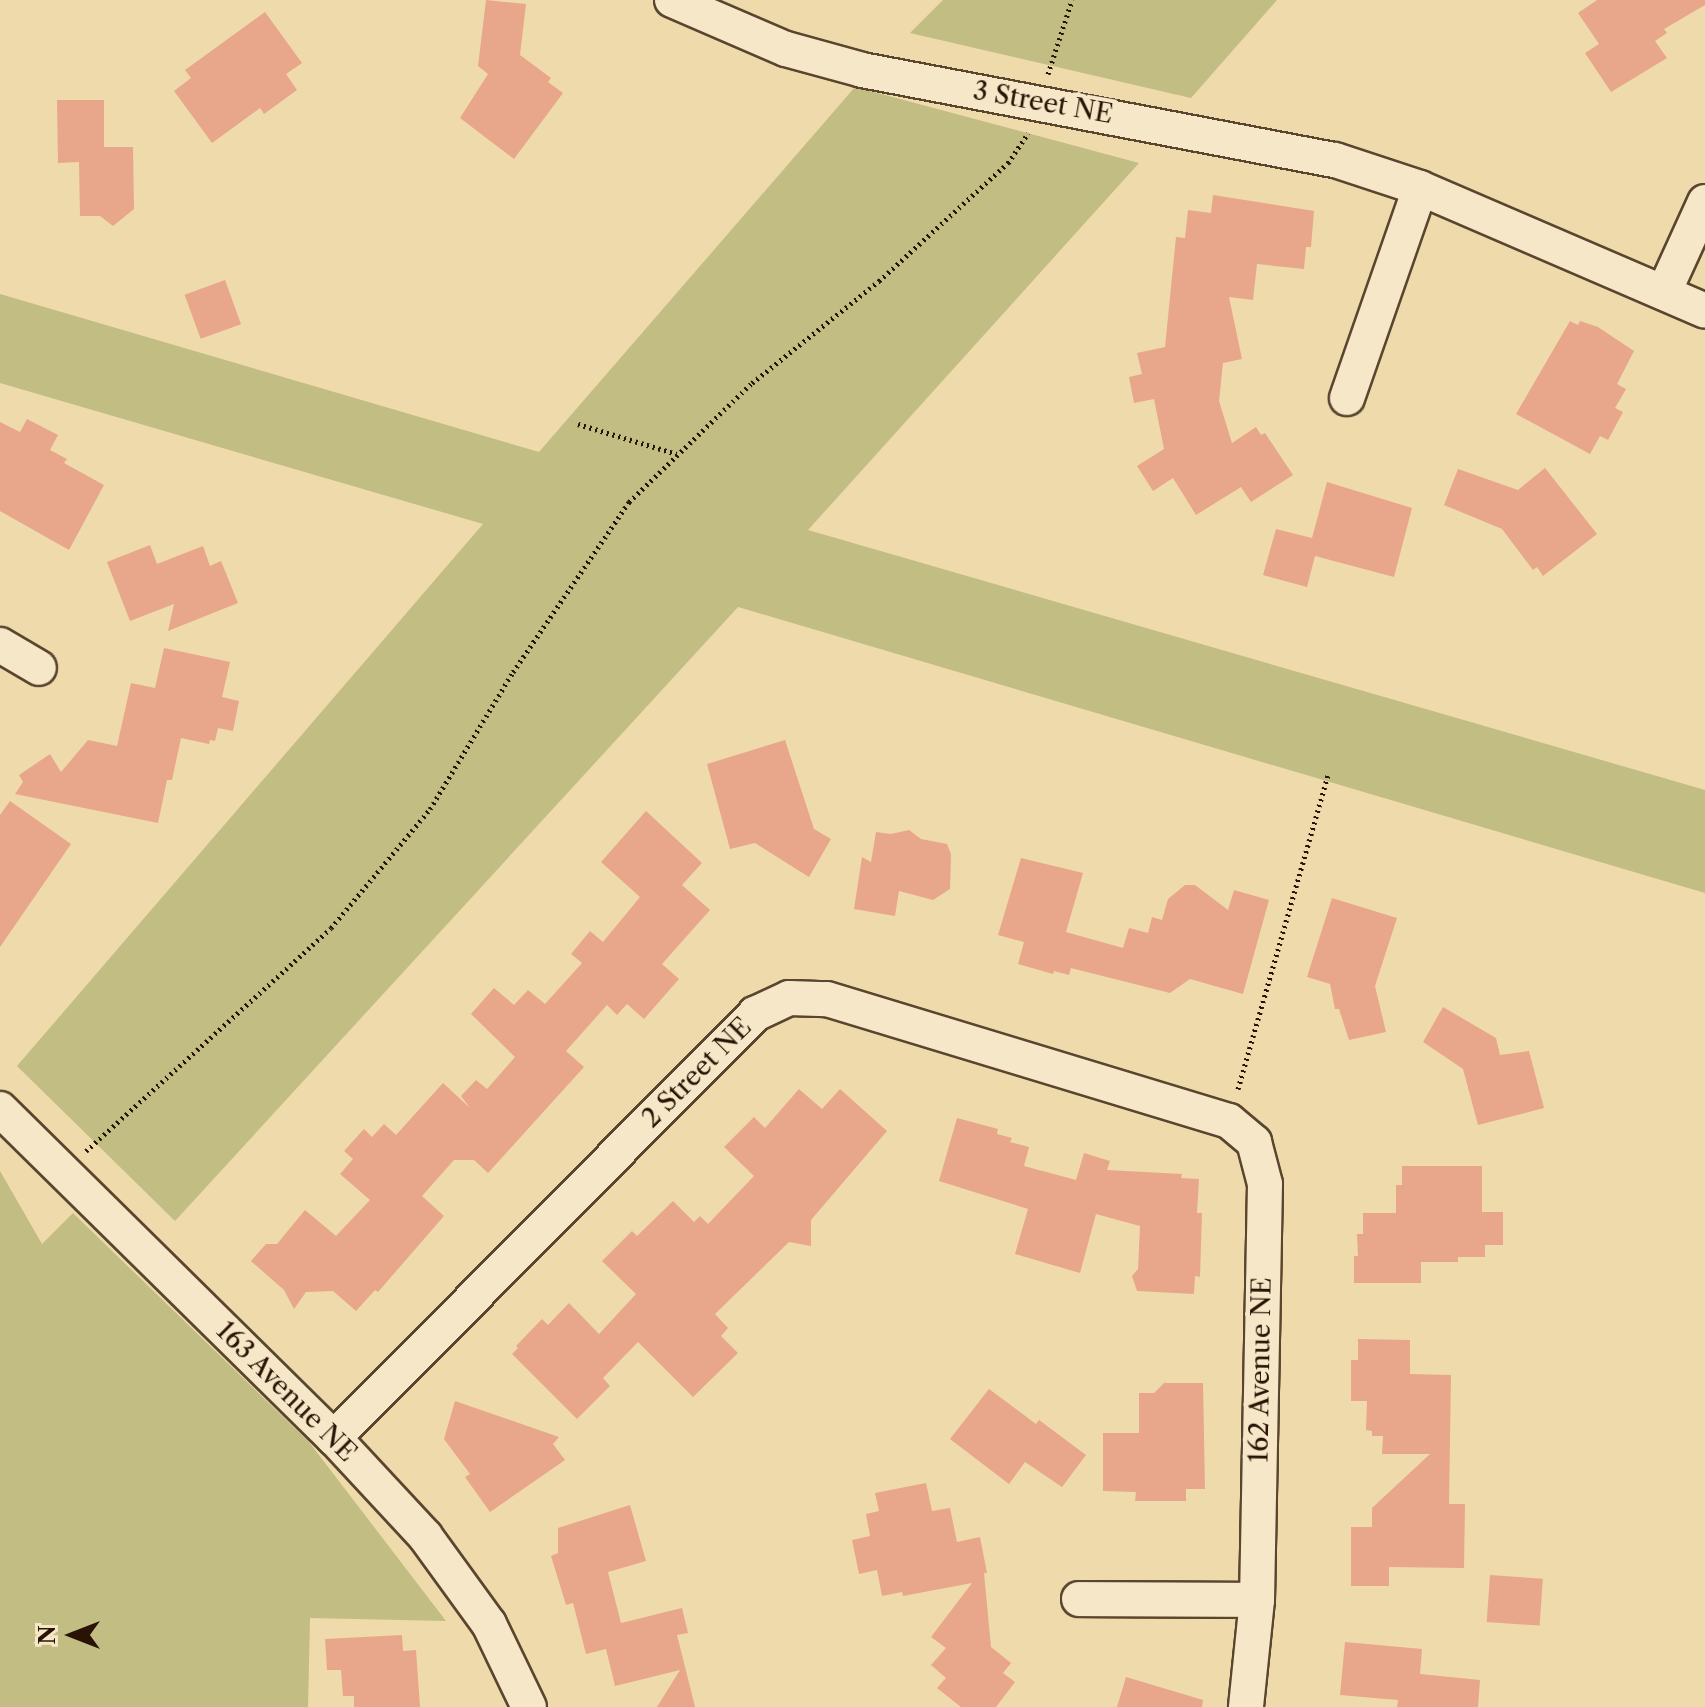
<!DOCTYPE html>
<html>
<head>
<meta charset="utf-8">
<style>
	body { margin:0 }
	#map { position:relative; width:1705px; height:1707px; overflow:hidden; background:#efdaab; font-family:"Libre Caslon Text",serif }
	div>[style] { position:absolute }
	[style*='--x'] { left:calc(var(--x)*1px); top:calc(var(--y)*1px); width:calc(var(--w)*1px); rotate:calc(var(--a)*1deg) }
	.green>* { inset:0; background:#c1bd83 }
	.building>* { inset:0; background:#e8a78a; transform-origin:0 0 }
	.path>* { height:5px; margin-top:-2.5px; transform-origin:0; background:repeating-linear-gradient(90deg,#291304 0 2px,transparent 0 6px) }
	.roads { filter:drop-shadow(2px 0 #5a452e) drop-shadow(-2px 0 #5a452e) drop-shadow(0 2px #5a452e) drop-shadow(0 -2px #5a452e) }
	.minor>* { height:34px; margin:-17px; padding:0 17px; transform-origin:17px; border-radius:17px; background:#f5e7c8 }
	span { translate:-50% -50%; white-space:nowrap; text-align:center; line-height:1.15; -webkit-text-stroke:8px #f5e7c8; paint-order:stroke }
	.street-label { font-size:26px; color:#291304 }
	.north { position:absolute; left:32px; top:1595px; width:80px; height:80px; -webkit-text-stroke:6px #f5e7c8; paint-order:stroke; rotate:270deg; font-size:22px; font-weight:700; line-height:32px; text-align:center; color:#291304 }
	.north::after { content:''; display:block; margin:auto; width:28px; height:36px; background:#291304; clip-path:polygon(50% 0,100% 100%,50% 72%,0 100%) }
</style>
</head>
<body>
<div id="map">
	<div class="green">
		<i style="clip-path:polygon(943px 0,1277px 0,1191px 98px,910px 33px)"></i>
		<i style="clip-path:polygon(855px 87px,1139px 163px,808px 530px,1705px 790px,1705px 893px,738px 607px,175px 1221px,17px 1066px,483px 524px,0 383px,0 294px,539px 452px)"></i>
		<i style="clip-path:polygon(0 1171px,42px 1244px,73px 1213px,309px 1442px,446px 1621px,310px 1618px,308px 1707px,0 1707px)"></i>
	</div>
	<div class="building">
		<i style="clip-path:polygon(486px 0,526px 4px,520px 55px,551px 78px,548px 82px,563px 93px,514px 159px,460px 118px,488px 74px,478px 66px)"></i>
		<i style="clip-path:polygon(1597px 0,1705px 0,1705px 5px,1664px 29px,1667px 33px,1655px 41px,1667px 58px,1611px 92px,1585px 53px,1599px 44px,1578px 13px)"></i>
		<i style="clip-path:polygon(265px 12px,302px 63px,286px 74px,297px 90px,264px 114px,260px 108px,212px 143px,174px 91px,191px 78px,185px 70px)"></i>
		<i style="clip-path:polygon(57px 100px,104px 100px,104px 147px,133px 147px,134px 209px,113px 226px,100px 216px,80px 216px,79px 162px,58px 163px)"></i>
		<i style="clip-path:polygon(1213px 195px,1314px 211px,1311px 247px,1306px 247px,1304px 269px,1257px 264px,1253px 300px,1229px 297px,1242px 359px,1223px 363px,1219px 401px,1232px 443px,1256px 427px,1261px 435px,1265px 433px,1293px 475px,1251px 502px,1241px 487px,1196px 515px,1173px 478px,1153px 491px,1137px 466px,1164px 449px,1154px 399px,1134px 403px,1129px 377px,1142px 374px,1137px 353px,1165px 347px,1176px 237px,1185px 238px,1188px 210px,1211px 213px)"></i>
		<i style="left:225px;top:280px;width:47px;height:43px;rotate:70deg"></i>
		<i style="clip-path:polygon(1570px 321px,1578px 325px,1580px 321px,1598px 327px,1634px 351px,1617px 384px,1626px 389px,1615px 408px,1623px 412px,1608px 440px,1600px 436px,1590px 454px,1516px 414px)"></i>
		<i style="clip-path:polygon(27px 419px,58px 435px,50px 450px,67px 459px,64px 463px,104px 485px,69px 550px,0 511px,0 422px,20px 432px)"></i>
		<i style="clip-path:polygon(1545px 468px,1597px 534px,1543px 576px,1537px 567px,1533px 570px,1502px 529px,1444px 505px,1458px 469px,1518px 490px)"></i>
		<i style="clip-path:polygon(1327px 482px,1412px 508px,1394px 577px,1315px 556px,1307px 587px,1263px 575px,1276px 529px,1312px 538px)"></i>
		<i style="clip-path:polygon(150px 545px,157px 564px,203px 546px,210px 566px,221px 561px,238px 603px,168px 631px,174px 604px,130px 621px,107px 562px)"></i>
		<i style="clip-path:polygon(164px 648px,230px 662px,222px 697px,239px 701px,233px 731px,218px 728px,215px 741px,210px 740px,209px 744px,181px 738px,172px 780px,167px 780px,158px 823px,15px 794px,23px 782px,19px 775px,50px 754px,61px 772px,88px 740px,117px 746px,131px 683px,155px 688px)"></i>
		<i style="clip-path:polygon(785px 740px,814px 829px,831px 839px,809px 877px,755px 843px,730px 849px,707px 764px)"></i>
		<i style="clip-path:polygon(10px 801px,71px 844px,0 947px,0 815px)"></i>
		<i style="clip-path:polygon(646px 811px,702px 863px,682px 885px,710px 910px,662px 964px,679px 979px,644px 1019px,627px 1004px,617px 1015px,607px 1005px,566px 1051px,584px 1067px,488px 1173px,474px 1160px,454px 1160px,422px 1196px,444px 1216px,378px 1292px,375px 1290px,356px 1311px,333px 1291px,306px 1292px,294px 1309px,284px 1290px,251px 1261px,266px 1244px,277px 1244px,305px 1210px,336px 1236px,370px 1200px,340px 1174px,353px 1159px,344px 1151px,364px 1129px,372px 1137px,384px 1124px,396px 1135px,443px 1083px,470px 1108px,461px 1096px,476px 1080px,487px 1089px,515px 1057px,471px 1014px,494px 988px,514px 1005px,528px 990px,545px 1004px,582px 963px,571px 954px,590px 931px,603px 942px,640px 897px,601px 862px)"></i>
		<i style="clip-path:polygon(909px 830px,921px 839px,947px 844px,951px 854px,950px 889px,933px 900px,899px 891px,895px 916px,854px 909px,862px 857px,871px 862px,876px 832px,891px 834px)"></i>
		<i style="clip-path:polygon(1021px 858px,1083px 873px,1066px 932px,1123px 948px,1129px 928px,1148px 933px,1152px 917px,1162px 920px,1168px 899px,1185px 885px,1195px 885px,1228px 910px,1234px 890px,1269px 900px,1243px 994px,1190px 979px,1170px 993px,1071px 968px,1069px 975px,1054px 971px,1053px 974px,1018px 964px,1024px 942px,998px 935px)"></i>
		<i style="clip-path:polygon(1332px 898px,1397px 918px,1375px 986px,1386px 1032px,1349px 1040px,1339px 1009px,1335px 1009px,1330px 984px,1307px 977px)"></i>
		<i style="clip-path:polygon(1443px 1007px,1496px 1038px,1500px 1055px,1529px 1051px,1544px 1108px,1478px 1125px,1463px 1069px,1423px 1042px)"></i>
		<i style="clip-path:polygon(799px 1089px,822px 1109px,840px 1089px,887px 1131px,811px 1220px,811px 1246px,789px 1242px,715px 1314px,728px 1328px,721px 1336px,738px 1353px,693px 1397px,638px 1342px,603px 1378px,610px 1386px,577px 1419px,512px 1354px,518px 1348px,516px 1346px,542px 1319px,548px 1325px,569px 1303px,599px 1334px,636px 1294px,602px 1261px,632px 1231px,637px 1236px,673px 1201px,694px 1222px,700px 1216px,708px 1224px,754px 1176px,724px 1147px,754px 1117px,765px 1128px)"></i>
		<i style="clip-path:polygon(957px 1118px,998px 1129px,997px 1134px,1012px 1138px,1010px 1142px,1029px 1147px,1024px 1166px,1076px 1180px,1084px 1153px,1110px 1161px,1107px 1170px,1182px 1174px,1181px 1178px,1199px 1179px,1197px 1213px,1202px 1213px,1200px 1277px,1195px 1276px,1194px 1294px,1137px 1291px,1132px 1276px,1138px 1269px,1140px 1226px,1096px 1214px,1080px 1273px,1015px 1254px,1028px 1209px,939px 1181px)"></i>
		<i style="clip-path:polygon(1402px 1166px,1482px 1166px,1482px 1212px,1503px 1212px,1503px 1245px,1485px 1245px,1485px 1257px,1458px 1257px,1458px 1262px,1421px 1262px,1421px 1283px,1354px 1283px,1354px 1256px,1358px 1256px,1357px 1234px,1363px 1234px,1363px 1213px,1396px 1213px,1396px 1185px,1402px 1185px)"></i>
		<i style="clip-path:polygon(1358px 1339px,1410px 1340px,1410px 1374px,1451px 1375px,1449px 1504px,1465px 1504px,1464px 1568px,1389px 1567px,1389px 1586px,1351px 1586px,1351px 1527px,1372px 1527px,1372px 1508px,1430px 1454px,1382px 1454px,1383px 1436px,1372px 1436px,1372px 1431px,1366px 1430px,1367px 1401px,1351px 1401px,1351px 1360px,1358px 1360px)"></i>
		<i style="clip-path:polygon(1164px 1383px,1203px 1383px,1205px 1489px,1186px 1489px,1186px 1501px,1135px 1501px,1136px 1492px,1103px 1491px,1103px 1433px,1139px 1433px,1139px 1393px,1154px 1393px)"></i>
		<i style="clip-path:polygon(989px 1389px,1036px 1424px,1039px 1420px,1086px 1455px,1062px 1487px,1025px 1462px,1009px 1484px,950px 1439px)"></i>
		<i style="clip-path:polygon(455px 1401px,559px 1437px,553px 1444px,565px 1460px,490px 1512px,465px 1477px,470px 1474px,444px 1439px)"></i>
		<i style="clip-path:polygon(926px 1483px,932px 1511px,950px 1508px,957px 1542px,980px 1537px,987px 1573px,984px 1573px,991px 1647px,1011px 1663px,1003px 1673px,1015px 1682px,996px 1707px,961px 1707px,937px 1688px,946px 1678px,931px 1665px,946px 1648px,931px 1637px,972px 1583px,903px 1596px,902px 1592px,882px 1596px,877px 1570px,859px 1574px,852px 1540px,870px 1536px,866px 1514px,879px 1511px,875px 1493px)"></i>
		<i style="clip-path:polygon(630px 1505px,646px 1561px,608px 1572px,621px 1623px,682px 1608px,688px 1633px,677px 1635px,695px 1707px,657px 1707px,680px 1670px,615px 1686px,606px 1649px,586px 1654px,573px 1603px,566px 1605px,551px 1556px,558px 1553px,558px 1528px)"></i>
		<i style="left:1490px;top:1575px;width:53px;height:47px;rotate:4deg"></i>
		<i style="clip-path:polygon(402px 1635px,403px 1651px,416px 1650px,420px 1707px,354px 1707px,354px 1696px,343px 1696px,341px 1670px,327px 1670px,325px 1639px)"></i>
		<i style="clip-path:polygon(1345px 1642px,1422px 1649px,1420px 1674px,1480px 1680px,1478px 1707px,1397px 1707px,1398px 1700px,1340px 1695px)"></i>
		<i style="clip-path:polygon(1126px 1677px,1203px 1700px,1202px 1707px,1117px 1707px)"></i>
	</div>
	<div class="path">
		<i style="--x:1048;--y:74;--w:78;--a:-72"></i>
		<i style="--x:578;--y:424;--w:103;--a:16.9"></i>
		<i style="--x:1238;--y:1089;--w:327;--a:-74"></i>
		<i style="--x:86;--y:1151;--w:331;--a:-42.3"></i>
		<i style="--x:331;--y:928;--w:155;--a:-50.2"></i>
		<i style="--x:430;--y:809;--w:160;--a:-58.8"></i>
		<i style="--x:513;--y:672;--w:206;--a:-55.7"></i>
		<i style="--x:629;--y:502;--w:171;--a:-44.1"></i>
		<i style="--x:752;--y:383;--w:163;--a:-38.8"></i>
		<i style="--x:879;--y:281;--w:175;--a:-42.5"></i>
		<i style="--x:1008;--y:163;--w:36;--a:-56"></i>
	</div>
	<div class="roads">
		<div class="minor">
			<i style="--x:672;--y:0;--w:124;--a:23.3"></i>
			<i style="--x:786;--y:49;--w:79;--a:15.4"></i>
			<i style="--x:862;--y:70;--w:481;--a:10.8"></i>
			<i style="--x:1335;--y:160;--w:89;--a:18.2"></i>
			<i style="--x:1420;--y:188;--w:310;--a:23.3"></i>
			<i style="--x:1664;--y:292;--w:99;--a:-65.5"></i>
			<i style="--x:1347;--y:398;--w:222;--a:-70.8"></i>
			<i style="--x:0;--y:645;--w:45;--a:30.5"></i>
			<i style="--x:0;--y:1109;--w:469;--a:44.6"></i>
			<i style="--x:334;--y:1438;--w:134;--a:47.1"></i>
			<i style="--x:425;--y:1536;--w:109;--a:54"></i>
			<i style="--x:489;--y:1624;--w:92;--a:64.3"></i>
			<i style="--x:334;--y:1438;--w:598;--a:-45.2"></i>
			<i style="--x:755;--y:1014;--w:38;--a:-25"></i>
			<i style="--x:789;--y:998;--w:38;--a:2"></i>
			<i style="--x:827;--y:999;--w:420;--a:16.9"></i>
			<i style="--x:1229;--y:1121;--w:33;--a:40"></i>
			<i style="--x:1254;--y:1142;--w:43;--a:75.3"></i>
			<i style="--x:1265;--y:1184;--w:416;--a:91.1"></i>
			<i style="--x:1257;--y:1600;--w:108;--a:95.9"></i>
			<i style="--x:1079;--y:1599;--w:178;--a:0.3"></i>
		</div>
	</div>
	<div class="street-label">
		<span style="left:1043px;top:103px;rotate:10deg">3 Street NE</span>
		<span style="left:697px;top:1073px;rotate:-45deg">2 Street NE</span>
		<span style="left:1261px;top:1370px;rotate:-89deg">162 Avenue NE</span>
		<span style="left:286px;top:1392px;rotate:45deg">163 Avenue NE</span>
	</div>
	<div class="north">N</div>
</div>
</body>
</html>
